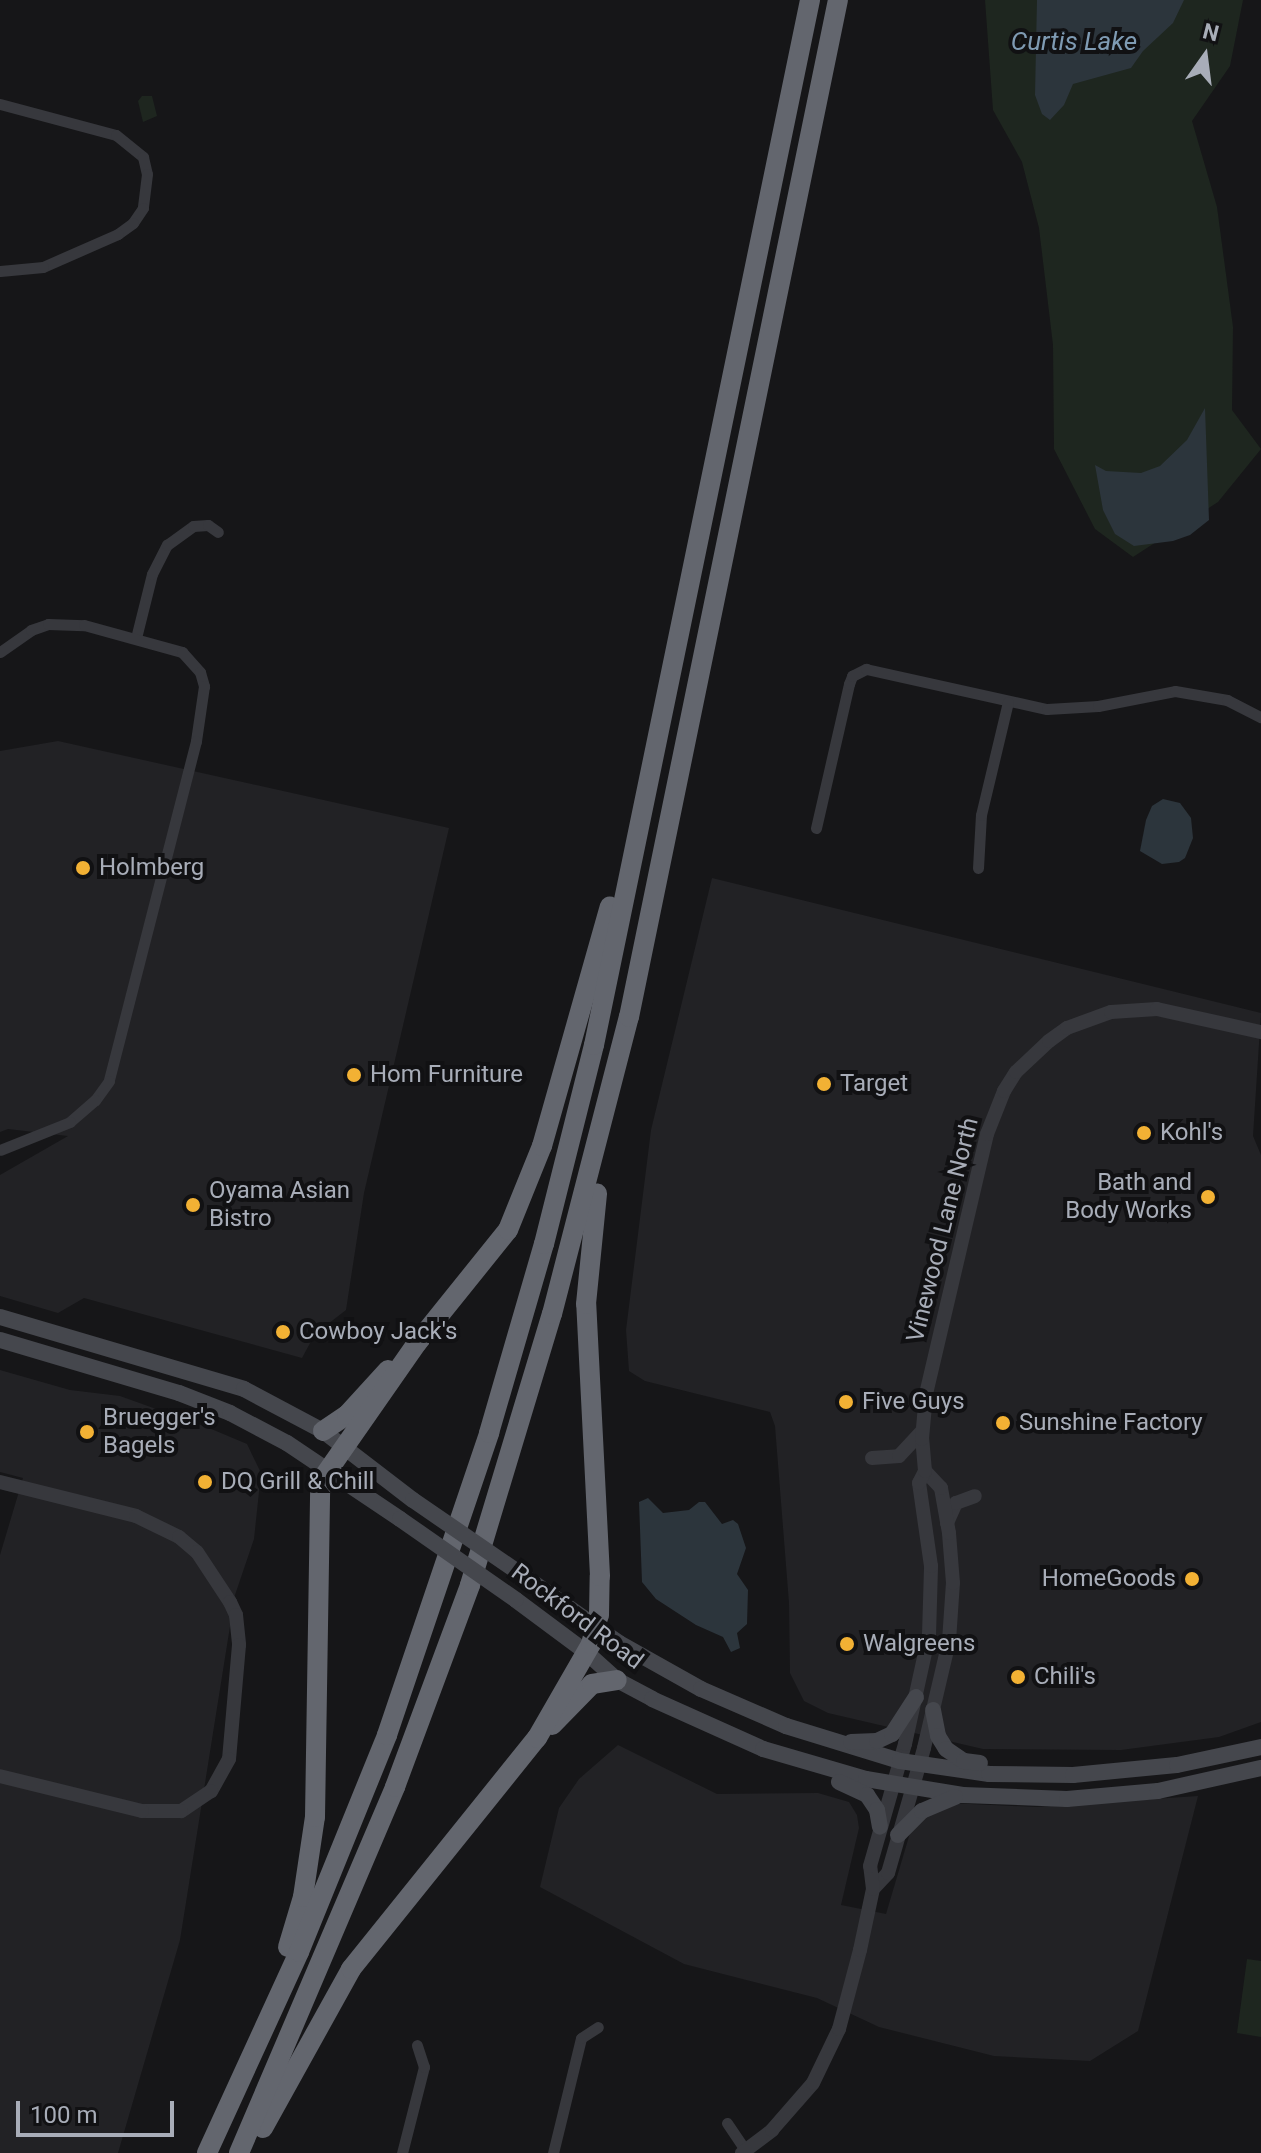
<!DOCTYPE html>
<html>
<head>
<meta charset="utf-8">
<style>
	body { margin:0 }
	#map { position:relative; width:1261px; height:2153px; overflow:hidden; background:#161618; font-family:Roboto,sans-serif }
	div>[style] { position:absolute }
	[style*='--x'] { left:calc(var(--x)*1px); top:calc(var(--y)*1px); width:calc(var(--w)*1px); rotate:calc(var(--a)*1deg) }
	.built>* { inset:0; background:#222225 }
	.green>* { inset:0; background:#1e261f }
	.water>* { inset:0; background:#2c353c }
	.minor>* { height:11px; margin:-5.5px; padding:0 5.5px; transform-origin:5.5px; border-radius:5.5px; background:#37383d }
	.tertiary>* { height:14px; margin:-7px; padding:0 7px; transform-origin:7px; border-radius:7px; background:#37383d }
	.secondary>* { height:16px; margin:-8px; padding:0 8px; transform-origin:8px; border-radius:8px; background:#45474d }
	.motorway>* { height:20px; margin:-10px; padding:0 10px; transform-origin:10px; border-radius:10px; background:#63666e }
	.secondary-bridge>* { height:16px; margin:-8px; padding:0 8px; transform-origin:8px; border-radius:8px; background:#45474d }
	.dots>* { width:22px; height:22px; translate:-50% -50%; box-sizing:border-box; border:4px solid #111113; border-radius:50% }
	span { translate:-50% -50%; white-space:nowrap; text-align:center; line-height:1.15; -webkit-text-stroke:8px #111113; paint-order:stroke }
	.poi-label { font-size:24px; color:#a8adb8 }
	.left { translate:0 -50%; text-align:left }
	.right { translate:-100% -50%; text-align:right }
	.street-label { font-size:24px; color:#a8adb8 }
	.water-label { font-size:26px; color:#7f9bb3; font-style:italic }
	.north { position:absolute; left:1165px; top:16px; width:80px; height:80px; -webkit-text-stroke:6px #111113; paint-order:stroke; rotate:14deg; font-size:22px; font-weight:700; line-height:32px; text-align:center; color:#a8adb8 }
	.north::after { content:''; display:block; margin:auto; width:28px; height:36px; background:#a8adb8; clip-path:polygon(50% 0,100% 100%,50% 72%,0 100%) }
	.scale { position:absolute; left:16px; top:2101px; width:158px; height:36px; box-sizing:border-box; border:4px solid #a8adb8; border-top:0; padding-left:10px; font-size:24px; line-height:28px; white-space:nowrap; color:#a8adb8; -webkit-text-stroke:6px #111113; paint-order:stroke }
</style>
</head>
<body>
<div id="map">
	<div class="built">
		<i style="clip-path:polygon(58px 741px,449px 828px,364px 1193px,346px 1310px,315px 1334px,302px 1358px,84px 1298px,58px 1313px,0 1296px,0 1175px,68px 1136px,8px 1129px,0 1132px,0 751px)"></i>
		<i style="clip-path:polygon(712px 878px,1261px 1013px,1253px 1136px,1261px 1155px,1261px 1722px,1219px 1737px,1121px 1750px,983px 1749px,828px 1713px,804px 1701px,790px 1673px,789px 1603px,775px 1426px,770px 1412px,645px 1381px,629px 1371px,626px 1330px,651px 1130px)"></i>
		<i style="clip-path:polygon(0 1370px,70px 1390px,120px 1396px,209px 1428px,247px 1444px,261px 1473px,254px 1539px,235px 1595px,180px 1940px,118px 2153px,0 2153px,0 1555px,23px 1478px,0 1472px)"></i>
		<i style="clip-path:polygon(618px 1745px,717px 1794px,818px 1793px,849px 1802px,857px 1815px,859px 1828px,841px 1905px,886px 1914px,910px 1833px,922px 1815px,949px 1803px,1036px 1807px,1198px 1796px,1138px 2031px,1090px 2061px,994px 2056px,879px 2027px,817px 1998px,684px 1964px,540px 1887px,559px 1808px,579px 1779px)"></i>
	</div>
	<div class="green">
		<i style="clip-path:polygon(985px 0,1243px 0,1230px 66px,1192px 121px,1217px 207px,1233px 327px,1232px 410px,1261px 449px,1218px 502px,1133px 557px,1095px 529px,1054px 449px,1053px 345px,1039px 228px,1022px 162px,993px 110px)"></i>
		<i style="clip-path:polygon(142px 96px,152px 96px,157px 116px,143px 122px,138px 101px)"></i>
		<i style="clip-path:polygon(1247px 1959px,1261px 1961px,1261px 2037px,1237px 2033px)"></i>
	</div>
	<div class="water">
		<i style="clip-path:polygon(1037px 0,1184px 0,1173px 23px,1143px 51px,1131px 68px,1073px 84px,1064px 105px,1050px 120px,1042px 114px,1035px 95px)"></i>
		<i style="clip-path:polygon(1205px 408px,1209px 520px,1190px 535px,1173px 541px,1134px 546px,1115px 534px,1103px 510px,1095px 465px,1106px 471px,1141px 473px,1160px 466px,1187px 440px)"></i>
		<i style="clip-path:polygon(1163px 799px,1180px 803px,1191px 818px,1193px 838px,1185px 858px,1179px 862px,1162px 864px,1140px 851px,1146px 820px,1152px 806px)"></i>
		<i style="clip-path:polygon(648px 1498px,663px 1513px,689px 1510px,699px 1502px,705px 1502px,722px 1524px,733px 1520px,738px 1524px,746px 1548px,737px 1574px,748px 1590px,747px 1624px,737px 1633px,740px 1648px,731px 1652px,723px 1637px,696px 1625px,656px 1599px,642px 1582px,639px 1502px)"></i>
	</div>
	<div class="minor">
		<i style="--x:0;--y:104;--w:120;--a:15"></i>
		<i style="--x:116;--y:135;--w:35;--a:39"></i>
		<i style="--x:143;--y:157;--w:17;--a:77"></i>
		<i style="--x:147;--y:174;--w:34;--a:97"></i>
		<i style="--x:143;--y:208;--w:18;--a:124"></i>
		<i style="--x:133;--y:223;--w:19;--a:144"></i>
		<i style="--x:118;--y:234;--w:82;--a:156.3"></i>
		<i style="--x:43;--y:267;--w:43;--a:174.7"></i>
		<i style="--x:136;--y:638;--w:66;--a:-76"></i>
		<i style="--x:152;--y:574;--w:33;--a:-63"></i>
		<i style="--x:167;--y:545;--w:32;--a:-36"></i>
		<i style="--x:193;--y:526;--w:15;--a:-4"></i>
		<i style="--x:208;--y:525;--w:12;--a:35"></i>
		<i style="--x:0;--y:652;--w:38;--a:-35"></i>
		<i style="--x:31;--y:630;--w:18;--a:-19"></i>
		<i style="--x:48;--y:624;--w:36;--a:2"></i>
		<i style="--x:84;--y:625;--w:102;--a:15.4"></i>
		<i style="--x:182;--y:652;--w:27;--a:48"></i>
		<i style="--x:200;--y:672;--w:15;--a:74"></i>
		<i style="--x:204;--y:686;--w:56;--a:98.3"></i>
		<i style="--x:196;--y:741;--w:351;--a:104.4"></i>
		<i style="--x:109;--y:1081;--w:24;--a:126"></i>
		<i style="--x:95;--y:1100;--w:33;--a:139"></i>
		<i style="--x:70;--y:1122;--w:75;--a:158.2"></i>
		<i style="--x:816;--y:828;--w:148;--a:-77.1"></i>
		<i style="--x:849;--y:684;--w:9;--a:-69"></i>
		<i style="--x:852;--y:676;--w:16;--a:-27"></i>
		<i style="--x:866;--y:669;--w:185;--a:12.5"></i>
		<i style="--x:1047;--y:709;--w:51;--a:-3.4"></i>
		<i style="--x:1098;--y:706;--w:78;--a:-11"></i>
		<i style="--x:1175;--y:691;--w:53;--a:9.8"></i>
		<i style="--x:1227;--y:700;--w:38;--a:27"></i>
		<i style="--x:978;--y:868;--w:53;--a:-86.8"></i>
		<i style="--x:981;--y:815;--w:116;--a:-76.6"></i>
		<i style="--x:727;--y:2123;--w:36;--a:56"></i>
		<i style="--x:402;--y:2153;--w:89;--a:-75.7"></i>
		<i style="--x:424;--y:2067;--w:23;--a:-108"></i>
		<i style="--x:553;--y:2153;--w:118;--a:-76.3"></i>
		<i style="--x:581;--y:2038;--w:20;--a:-33"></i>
	</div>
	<div class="tertiary">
		<i style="--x:872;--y:1458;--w:27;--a:-4"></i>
		<i style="--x:899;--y:1456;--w:34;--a:-47"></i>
		<i style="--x:0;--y:1482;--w:140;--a:14"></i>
		<i style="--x:136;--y:1516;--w:48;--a:26"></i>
		<i style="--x:179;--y:1537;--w:23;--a:40"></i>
		<i style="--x:197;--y:1552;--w:60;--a:56.6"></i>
		<i style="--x:230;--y:1602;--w:14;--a:65"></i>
		<i style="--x:236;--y:1615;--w:30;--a:84"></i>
		<i style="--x:239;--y:1645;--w:114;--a:95"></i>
		<i style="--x:229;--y:1759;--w:37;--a:119"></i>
		<i style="--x:211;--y:1791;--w:36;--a:146"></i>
		<i style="--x:181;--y:1811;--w:39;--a:180"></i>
		<i style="--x:142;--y:1811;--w:146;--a:-166.2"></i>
		<i style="--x:947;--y:1523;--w:22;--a:-66"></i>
		<i style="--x:956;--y:1503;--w:20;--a:-20"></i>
		<i style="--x:873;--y:1889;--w:22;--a:-47"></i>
		<i style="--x:888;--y:1873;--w:130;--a:-73.9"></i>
		<i style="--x:924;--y:1748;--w:110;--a:-76.8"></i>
		<i style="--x:949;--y:1641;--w:58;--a:-86.1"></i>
		<i style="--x:953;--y:1583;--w:50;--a:-94.6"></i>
		<i style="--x:949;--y:1533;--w:46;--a:-100.1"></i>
		<i style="--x:941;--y:1488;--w:23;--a:-133"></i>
		<i style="--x:742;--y:2153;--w:38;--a:-37"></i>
		<i style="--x:772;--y:2130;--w:62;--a:-48.9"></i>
		<i style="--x:813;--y:2083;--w:60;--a:-64.3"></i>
		<i style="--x:839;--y:2029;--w:82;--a:-75.1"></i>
		<i style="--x:860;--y:1950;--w:62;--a:-78"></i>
		<i style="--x:873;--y:1889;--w:23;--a:-97"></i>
		<i style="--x:870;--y:1866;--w:127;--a:-74"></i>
		<i style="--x:905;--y:1744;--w:112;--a:-77.6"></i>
		<i style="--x:929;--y:1635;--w:69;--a:-88.3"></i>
		<i style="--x:931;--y:1566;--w:84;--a:-98.2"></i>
		<i style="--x:919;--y:1483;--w:13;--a:-63"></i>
		<i style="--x:925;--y:1471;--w:32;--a:-95"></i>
		<i style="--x:922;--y:1439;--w:45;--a:-84.9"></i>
		<i style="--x:926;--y:1394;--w:267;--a:-76.8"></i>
		<i style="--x:987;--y:1134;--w:46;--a:-68.4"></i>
		<i style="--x:1004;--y:1091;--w:22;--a:-58"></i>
		<i style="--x:1016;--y:1072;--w:45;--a:-43.2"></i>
		<i style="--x:1049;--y:1041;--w:22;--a:-36"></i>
		<i style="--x:1067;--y:1028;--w:47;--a:-20"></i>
		<i style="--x:1111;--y:1012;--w:46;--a:-3.7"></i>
		<i style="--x:1157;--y:1009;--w:107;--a:12.5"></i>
	</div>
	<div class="secondary">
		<i style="--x:0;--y:1317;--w:254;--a:16.4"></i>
		<i style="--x:244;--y:1389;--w:89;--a:28"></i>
		<i style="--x:323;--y:1431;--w:113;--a:37.5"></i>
		<i style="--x:0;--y:1340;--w:187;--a:16.5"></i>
		<i style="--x:179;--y:1393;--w:55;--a:21.4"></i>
		<i style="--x:230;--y:1413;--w:64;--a:27.8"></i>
		<i style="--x:287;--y:1443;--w:136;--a:33.9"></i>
		<i style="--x:528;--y:1579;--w:111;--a:35.1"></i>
		<i style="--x:619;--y:1643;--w:94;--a:29.3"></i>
		<i style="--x:701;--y:1689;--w:93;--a:23.5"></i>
		<i style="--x:786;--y:1726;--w:119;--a:17.1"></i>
		<i style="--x:900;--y:1761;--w:90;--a:8.3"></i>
		<i style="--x:989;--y:1774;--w:84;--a:0.7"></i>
		<i style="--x:1073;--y:1775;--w:104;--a:-5.5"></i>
		<i style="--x:1177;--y:1765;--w:86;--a:-12.1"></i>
		<i style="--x:516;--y:1600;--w:89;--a:36.7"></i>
		<i style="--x:587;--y:1653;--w:40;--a:42"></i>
		<i style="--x:617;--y:1680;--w:40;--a:28"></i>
		<i style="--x:652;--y:1699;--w:122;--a:24.2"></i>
		<i style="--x:763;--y:1749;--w:107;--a:16.2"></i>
		<i style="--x:866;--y:1779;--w:98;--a:9.4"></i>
		<i style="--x:963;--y:1795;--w:104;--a:2.2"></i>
		<i style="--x:1067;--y:1799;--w:91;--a:-5"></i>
		<i style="--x:1158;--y:1791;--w:106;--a:-12.6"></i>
		<i style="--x:933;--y:1710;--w:26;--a:79"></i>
		<i style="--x:938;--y:1736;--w:15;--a:58"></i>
		<i style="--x:946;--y:1749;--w:22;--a:34"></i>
		<i style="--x:964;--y:1761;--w:16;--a:7"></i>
		<i style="--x:851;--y:1742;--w:26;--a:-2"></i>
		<i style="--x:877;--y:1741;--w:17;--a:-25"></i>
		<i style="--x:892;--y:1734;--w:44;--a:-57"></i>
		<i style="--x:839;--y:1782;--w:31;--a:25"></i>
		<i style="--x:867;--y:1795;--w:18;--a:56"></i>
		<i style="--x:877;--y:1810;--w:17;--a:80"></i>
		<i style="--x:898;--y:1835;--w:34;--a:-45"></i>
		<i style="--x:922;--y:1811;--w:36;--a:-23"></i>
	</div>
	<div class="motorway">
		<i style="--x:323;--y:1431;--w:29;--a:-34"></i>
		<i style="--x:347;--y:1415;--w:61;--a:-47.7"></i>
		<i style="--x:552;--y:1725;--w:57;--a:-45.7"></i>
		<i style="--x:592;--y:1684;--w:25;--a:-9"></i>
		<i style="--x:288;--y:1947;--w:52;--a:-73.3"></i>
		<i style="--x:303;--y:1897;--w:81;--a:-81.5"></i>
		<i style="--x:315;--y:1817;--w:335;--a:-89.1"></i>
		<i style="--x:320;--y:1482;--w:169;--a:-55.1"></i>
		<i style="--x:417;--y:1343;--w:145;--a:-51.2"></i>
		<i style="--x:508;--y:1230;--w:91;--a:-68"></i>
		<i style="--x:542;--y:1146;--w:249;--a:-74.2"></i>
		<i style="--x:263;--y:2128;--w:182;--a:-61"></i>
		<i style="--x:351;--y:1969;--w:297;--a:-51.2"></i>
		<i style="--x:537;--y:1738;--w:108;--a:-60.1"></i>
		<i style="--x:591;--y:1644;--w:30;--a:-75"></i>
		<i style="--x:599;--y:1615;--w:39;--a:-89"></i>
		<i style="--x:600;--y:1576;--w:272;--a:-92.9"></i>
		<i style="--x:586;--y:1304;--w:111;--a:-84.3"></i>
		<i style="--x:207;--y:2153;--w:221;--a:-65.4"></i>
		<i style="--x:299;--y:1952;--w:234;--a:-67.9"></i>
		<i style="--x:387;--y:1735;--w:319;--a:-71.3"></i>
		<i style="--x:489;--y:1433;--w:197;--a:-73.8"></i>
		<i style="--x:544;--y:1244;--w:205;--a:-75.9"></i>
		<i style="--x:594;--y:1045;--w:1067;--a:-78.32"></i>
		<i style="--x:239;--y:2153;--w:398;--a:-66.9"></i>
		<i style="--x:395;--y:1787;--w:215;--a:-69.6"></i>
		<i style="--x:470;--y:1585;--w:283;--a:-73.2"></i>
		<i style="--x:552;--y:1314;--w:307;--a:-75.5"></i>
		<i style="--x:629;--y:1017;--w:1038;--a:-78.39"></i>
	</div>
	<div class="secondary-bridge">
		<i style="--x:413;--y:1500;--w:140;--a:34.5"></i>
		<i style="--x:400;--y:1519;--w:141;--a:34.9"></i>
	</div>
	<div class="dots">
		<i style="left:83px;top:868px;background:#f2b134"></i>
		<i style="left:354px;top:1075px;background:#f2b134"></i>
		<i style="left:824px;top:1084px;background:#f2b134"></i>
		<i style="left:1144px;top:1133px;background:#f2b134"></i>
		<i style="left:1208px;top:1197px;background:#f2b134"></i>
		<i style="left:193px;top:1205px;background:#f2b134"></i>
		<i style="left:283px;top:1332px;background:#f2b134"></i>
		<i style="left:846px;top:1402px;background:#f2b134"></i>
		<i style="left:1003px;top:1423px;background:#f2b134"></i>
		<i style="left:87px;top:1432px;background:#f2b134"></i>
		<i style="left:205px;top:1482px;background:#f2b134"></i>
		<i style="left:1192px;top:1579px;background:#f2b134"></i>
		<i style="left:847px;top:1644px;background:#f2b134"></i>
		<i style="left:1018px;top:1677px;background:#f2b134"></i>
	</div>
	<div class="poi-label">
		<span class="left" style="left:99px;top:868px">Holmberg</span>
		<span class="left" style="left:370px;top:1075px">Hom Furniture</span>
		<span class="left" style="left:840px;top:1084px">Target</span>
		<span class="left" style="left:1160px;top:1133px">Kohl's</span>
		<span class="right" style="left:1192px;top:1197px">Bath and<br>Body Works</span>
		<span class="left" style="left:209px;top:1205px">Oyama Asian<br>Bistro</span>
		<span class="left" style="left:299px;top:1332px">Cowboy Jack's</span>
		<span class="left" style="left:862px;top:1402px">Five Guys</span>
		<span class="left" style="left:103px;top:1432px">Bruegger's<br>Bagels</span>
		<span class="left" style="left:1019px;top:1423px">Sunshine Factory</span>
		<span class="left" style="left:221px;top:1482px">DQ Grill &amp; Chill</span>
		<span class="right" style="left:1176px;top:1579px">HomeGoods</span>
		<span class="left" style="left:863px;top:1644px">Walgreens</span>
		<span class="left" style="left:1034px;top:1677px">Chili's</span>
	</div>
	<div class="street-label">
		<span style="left:943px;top:1230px;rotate:-76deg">Vinewood Lane North</span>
		<span style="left:577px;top:1617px;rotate:37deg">Rockford Road</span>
	</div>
	<div class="water-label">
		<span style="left:1074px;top:42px">Curtis Lake</span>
	</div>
	<div class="north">N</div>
	<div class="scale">100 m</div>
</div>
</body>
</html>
